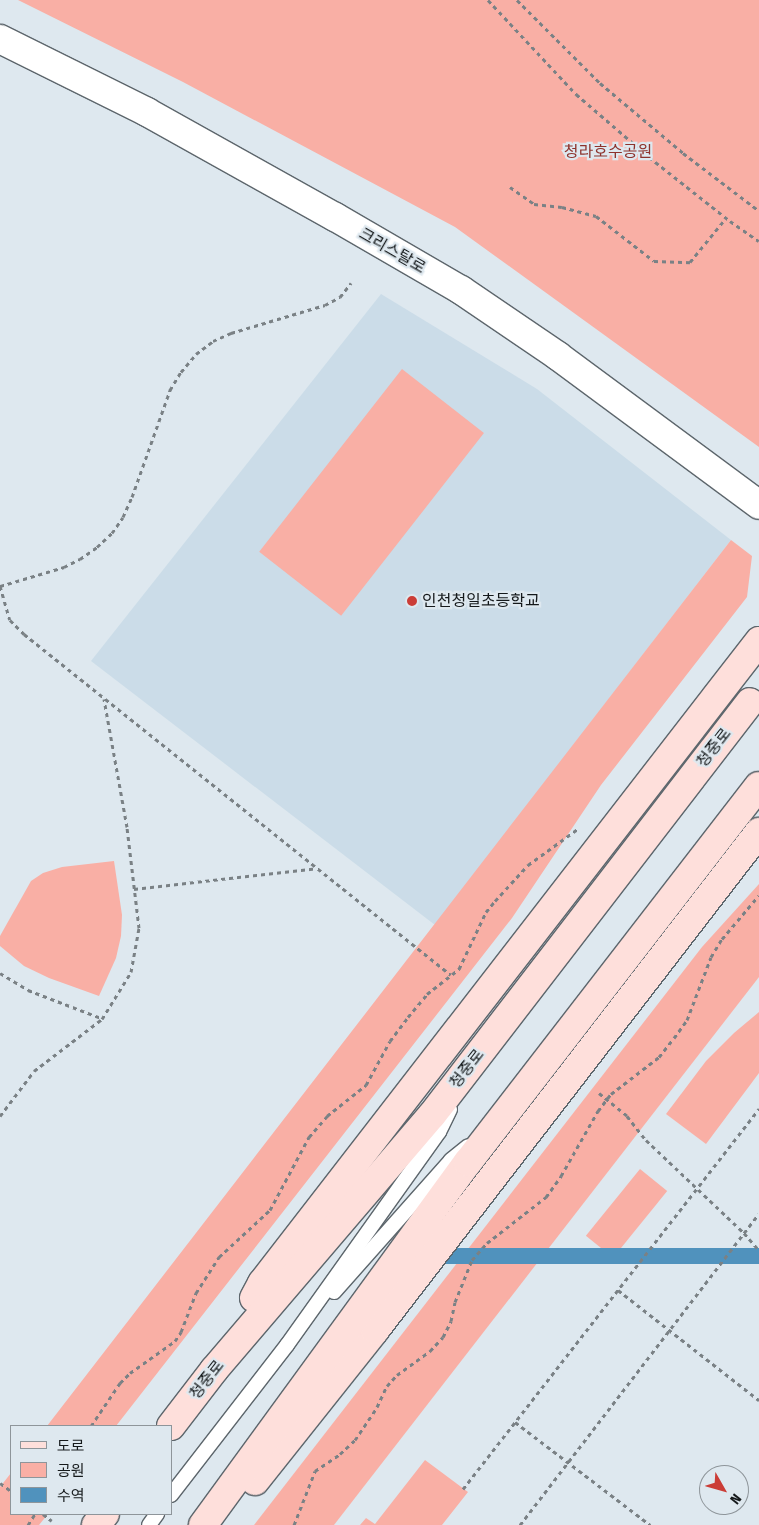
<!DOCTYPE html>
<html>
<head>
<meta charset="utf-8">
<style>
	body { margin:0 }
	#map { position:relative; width:759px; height:1525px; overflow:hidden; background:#dee8ef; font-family:"Fira Sans Condensed","Noto Sans KR",sans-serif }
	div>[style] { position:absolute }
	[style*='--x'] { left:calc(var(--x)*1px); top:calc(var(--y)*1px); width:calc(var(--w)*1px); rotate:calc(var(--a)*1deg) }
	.built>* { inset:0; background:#cbdce8 }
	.green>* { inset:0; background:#f9afa5; transform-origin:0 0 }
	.water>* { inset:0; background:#5092bd; transform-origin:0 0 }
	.path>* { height:3px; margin-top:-1.5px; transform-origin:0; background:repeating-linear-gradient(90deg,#7a8185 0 4px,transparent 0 8px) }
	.roads { filter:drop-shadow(1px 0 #5d666c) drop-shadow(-1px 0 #5d666c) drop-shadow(0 1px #5d666c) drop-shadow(0 -1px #5d666c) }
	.lane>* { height:14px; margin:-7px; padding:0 7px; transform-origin:7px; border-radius:7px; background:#fff }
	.street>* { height:28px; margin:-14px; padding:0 14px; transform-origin:14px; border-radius:14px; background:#fff }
	.secondary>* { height:28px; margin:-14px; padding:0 14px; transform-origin:14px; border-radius:14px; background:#fedfdb }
	.dots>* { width:14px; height:14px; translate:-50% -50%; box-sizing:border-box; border:2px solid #dee8ef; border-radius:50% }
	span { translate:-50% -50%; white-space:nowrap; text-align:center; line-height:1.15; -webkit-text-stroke:4.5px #dee8ef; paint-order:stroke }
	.park-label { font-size:16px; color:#8d332d }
	.street-label { font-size:16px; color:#15191b }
	.poi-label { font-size:16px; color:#15191b }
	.left { translate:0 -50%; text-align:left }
	.legend { position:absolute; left:10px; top:1425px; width:162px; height:90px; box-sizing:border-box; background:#dee8ef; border:1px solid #8e959a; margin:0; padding:6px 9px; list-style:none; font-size:15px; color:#15191b }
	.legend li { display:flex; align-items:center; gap:10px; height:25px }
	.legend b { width:25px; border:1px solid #8e959a }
	.north { position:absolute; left:699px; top:1465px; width:50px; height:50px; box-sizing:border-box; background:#dee8ef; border:1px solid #8e959a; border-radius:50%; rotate:128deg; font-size:14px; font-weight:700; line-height:20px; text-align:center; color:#15191b }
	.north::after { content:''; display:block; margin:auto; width:18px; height:22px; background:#cb3d37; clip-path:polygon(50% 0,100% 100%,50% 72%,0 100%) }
</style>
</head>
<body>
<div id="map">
	<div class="built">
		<i style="clip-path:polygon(381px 294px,537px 389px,731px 540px,435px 925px,91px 661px)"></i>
	</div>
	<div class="green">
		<i style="clip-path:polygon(18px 0,759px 0,759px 447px,455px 227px,183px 82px)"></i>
		<i style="left:402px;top:369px;width:104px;height:232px;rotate:38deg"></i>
		<i style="clip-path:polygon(731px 540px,752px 556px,747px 597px,601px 785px,512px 918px,116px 1426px,47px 1426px)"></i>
		<i style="clip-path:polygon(114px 861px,122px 915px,121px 936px,116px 958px,99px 996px,49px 978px,24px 966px,0 946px,0 936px,31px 881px,43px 873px,62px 867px)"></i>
		<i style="clip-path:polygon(759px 884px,759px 977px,334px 1525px,254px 1525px,702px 947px)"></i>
		<i style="clip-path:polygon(759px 1012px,759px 1073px,706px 1144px,666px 1114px,706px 1061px,734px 1033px)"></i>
		<i style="left:640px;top:1169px;width:35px;height:86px;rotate:39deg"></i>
		<i style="clip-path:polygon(425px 1460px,468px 1492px,442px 1525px,360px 1525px,366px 1518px,375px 1524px)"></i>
		<i style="clip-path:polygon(11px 1473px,11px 1514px,48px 1514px,39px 1525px,0 1525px,0 1487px)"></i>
	</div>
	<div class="water">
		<i style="left:759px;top:1248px;width:16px;height:351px;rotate:90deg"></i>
	</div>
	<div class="path">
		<i style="--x:488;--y:0;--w:129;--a:46.9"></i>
		<i style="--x:576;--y:94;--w:96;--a:40.8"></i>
		<i style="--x:649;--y:157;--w:103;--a:38.3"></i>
		<i style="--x:730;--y:221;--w:35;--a:35"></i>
		<i style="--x:517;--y:0;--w:117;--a:45"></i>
		<i style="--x:600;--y:83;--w:109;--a:40.1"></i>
		<i style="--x:683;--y:153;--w:96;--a:37.3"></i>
		<i style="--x:510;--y:187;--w:29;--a:35"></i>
		<i style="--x:534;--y:204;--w:28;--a:6"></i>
		<i style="--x:562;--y:207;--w:35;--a:15"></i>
		<i style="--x:596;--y:216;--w:73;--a:37.8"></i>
		<i style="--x:654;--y:261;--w:36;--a:2"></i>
		<i style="--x:690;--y:262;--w:57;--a:-50.7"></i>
		<i style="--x:0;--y:586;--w:35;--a:74"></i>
		<i style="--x:10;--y:620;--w:20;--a:45"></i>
		<i style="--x:24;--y:634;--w:546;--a:38.61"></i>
		<i style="--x:0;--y:586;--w:67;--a:-16.5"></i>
		<i style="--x:64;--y:567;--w:18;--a:-27"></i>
		<i style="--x:80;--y:559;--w:21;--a:-35"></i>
		<i style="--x:97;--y:547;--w:21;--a:-43"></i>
		<i style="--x:112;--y:533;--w:19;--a:-55"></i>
		<i style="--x:123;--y:517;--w:22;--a:-66"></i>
		<i style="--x:132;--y:497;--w:114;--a:-70.4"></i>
		<i style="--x:170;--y:390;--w:21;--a:-59"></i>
		<i style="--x:181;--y:372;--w:23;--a:-50"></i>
		<i style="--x:196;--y:354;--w:21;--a:-37"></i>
		<i style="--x:213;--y:341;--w:20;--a:-24"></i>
		<i style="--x:231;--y:333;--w:98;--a:-16.6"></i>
		<i style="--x:325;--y:305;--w:17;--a:-28"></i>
		<i style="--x:340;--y:297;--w:18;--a:-52"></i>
		<i style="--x:134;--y:889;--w:184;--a:-6.5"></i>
		<i style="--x:0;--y:973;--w:33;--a:31"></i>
		<i style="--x:28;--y:990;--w:78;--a:21"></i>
		<i style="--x:599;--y:1093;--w:36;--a:39"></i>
		<i style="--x:627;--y:1116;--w:31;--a:52"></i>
		<i style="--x:646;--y:1140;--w:135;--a:43.5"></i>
		<i style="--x:744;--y:1233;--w:23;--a:49"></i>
		<i style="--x:0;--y:1116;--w:56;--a:-52.9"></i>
		<i style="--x:34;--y:1071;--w:86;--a:-37.4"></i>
		<i style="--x:102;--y:1019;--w:55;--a:-58.3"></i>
		<i style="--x:131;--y:972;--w:45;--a:-79.7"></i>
		<i style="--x:139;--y:928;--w:102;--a:-96.8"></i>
		<i style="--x:127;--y:827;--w:130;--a:-100.2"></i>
		<i style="--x:618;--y:1290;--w:179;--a:38"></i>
		<i style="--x:515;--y:1422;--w:170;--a:37.3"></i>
		<i style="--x:91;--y:1426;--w:52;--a:-56"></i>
		<i style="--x:120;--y:1383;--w:14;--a:-45"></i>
		<i style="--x:130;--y:1373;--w:55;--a:-35.4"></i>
		<i style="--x:175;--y:1341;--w:11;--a:-56"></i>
		<i style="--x:181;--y:1332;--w:42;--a:-69"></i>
		<i style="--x:196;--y:1293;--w:43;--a:-57.4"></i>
		<i style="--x:219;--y:1257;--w:69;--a:-42.7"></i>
		<i style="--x:270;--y:1210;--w:83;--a:-61.9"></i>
		<i style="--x:309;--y:1137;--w:28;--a:-49"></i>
		<i style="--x:327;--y:1116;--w:50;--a:-38.5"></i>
		<i style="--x:366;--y:1085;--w:50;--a:-61.4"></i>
		<i style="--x:390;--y:1041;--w:30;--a:-53"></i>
		<i style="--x:408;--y:1017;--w:30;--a:-50"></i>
		<i style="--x:427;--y:994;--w:41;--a:-38"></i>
		<i style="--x:459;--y:969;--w:63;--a:-64.7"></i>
		<i style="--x:486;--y:912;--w:14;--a:-51"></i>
		<i style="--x:495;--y:901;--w:49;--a:-47.5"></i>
		<i style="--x:528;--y:865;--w:63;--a:-36"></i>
		<i style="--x:0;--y:1483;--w:14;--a:36"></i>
		<i style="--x:463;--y:1489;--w:482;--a:-52.1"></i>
		<i style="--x:43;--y:1514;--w:11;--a:38"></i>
		<i style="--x:28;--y:1525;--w:13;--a:-58"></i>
		<i style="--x:294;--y:1525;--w:58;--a:-68.7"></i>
		<i style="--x:315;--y:1471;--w:30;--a:-34"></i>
		<i style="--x:340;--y:1454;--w:21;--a:-43"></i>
		<i style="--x:355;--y:1440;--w:40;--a:-56"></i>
		<i style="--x:377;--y:1407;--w:23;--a:-65"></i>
		<i style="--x:387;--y:1386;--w:15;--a:-48"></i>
		<i style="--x:397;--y:1375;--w:41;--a:-36"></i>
		<i style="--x:430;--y:1351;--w:19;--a:-47"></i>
		<i style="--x:443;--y:1337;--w:18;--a:-63"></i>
		<i style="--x:451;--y:1321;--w:19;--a:-78"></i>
		<i style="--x:455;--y:1302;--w:45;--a:-68"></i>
		<i style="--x:472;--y:1260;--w:23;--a:-49"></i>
		<i style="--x:487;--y:1243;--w:75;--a:-37.9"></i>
		<i style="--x:546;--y:1197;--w:26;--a:-54"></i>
		<i style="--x:561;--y:1176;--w:75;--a:-60.4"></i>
		<i style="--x:598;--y:1111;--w:21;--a:-53"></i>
		<i style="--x:611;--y:1094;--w:61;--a:-37.6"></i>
		<i style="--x:659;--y:1057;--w:24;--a:-52"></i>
		<i style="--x:674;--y:1038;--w:22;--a:-54"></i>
		<i style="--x:687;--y:1020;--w:67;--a:-69.1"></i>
		<i style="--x:711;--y:957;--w:21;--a:-59"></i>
		<i style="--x:722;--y:939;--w:57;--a:-49.9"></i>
		<i style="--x:520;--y:1525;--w:392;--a:-52.5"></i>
	</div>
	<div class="roads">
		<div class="lane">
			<i style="--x:334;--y:1292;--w:176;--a:-48.4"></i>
			<i style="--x:451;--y:1160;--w:22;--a:-39"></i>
			<i style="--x:171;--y:1495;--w:190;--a:-52.3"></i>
			<i style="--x:287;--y:1345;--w:262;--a:-54.5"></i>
			<i style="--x:439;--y:1132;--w:25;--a:-64"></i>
			<i style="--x:149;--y:1525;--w:14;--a:-54"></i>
		</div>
		<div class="street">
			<i style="--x:0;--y:39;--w:164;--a:26.4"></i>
			<i style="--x:147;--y:112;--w:215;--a:29.2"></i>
			<i style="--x:335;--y:217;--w:146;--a:30.1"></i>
			<i style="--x:461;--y:290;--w:117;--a:34.2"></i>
			<i style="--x:558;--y:356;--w:250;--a:36.5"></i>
		</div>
		<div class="secondary">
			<i style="--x:254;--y:1298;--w:17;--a:-62"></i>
			<i style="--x:262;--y:1283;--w:812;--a:-52.25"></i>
			<i style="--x:171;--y:1426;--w:71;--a:-52.5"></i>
			<i style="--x:214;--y:1370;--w:335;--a:-49.5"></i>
			<i style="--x:432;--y:1115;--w:521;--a:-52.4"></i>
			<i style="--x:255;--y:1481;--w:193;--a:-51.5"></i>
			<i style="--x:375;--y:1330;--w:629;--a:-52.36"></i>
			<i style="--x:96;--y:1525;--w:14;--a:-51"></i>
			<i style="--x:203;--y:1525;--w:449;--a:-53.9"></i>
			<i style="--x:468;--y:1162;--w:475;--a:-52.3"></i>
		</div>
	</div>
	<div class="dots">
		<i style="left:412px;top:601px;background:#cb3d37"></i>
	</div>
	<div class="park-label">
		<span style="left:608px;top:152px">청라호수공원</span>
	</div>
	<div class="street-label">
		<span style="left:392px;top:251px;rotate:30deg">크리스탈로</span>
		<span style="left:714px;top:748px;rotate:-52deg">청중로</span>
		<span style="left:467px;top:1069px;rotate:-52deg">청중로</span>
		<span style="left:207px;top:1380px;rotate:-52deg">청중로</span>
	</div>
	<div class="poi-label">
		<span class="left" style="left:422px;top:601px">인천청일초등학교</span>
	</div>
	<ul class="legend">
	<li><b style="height:6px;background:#fedfdb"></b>도로</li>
	<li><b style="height:14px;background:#f9afa5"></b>공원</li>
	<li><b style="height:14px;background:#5092bd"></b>수역</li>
	</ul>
	<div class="north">N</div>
</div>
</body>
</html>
